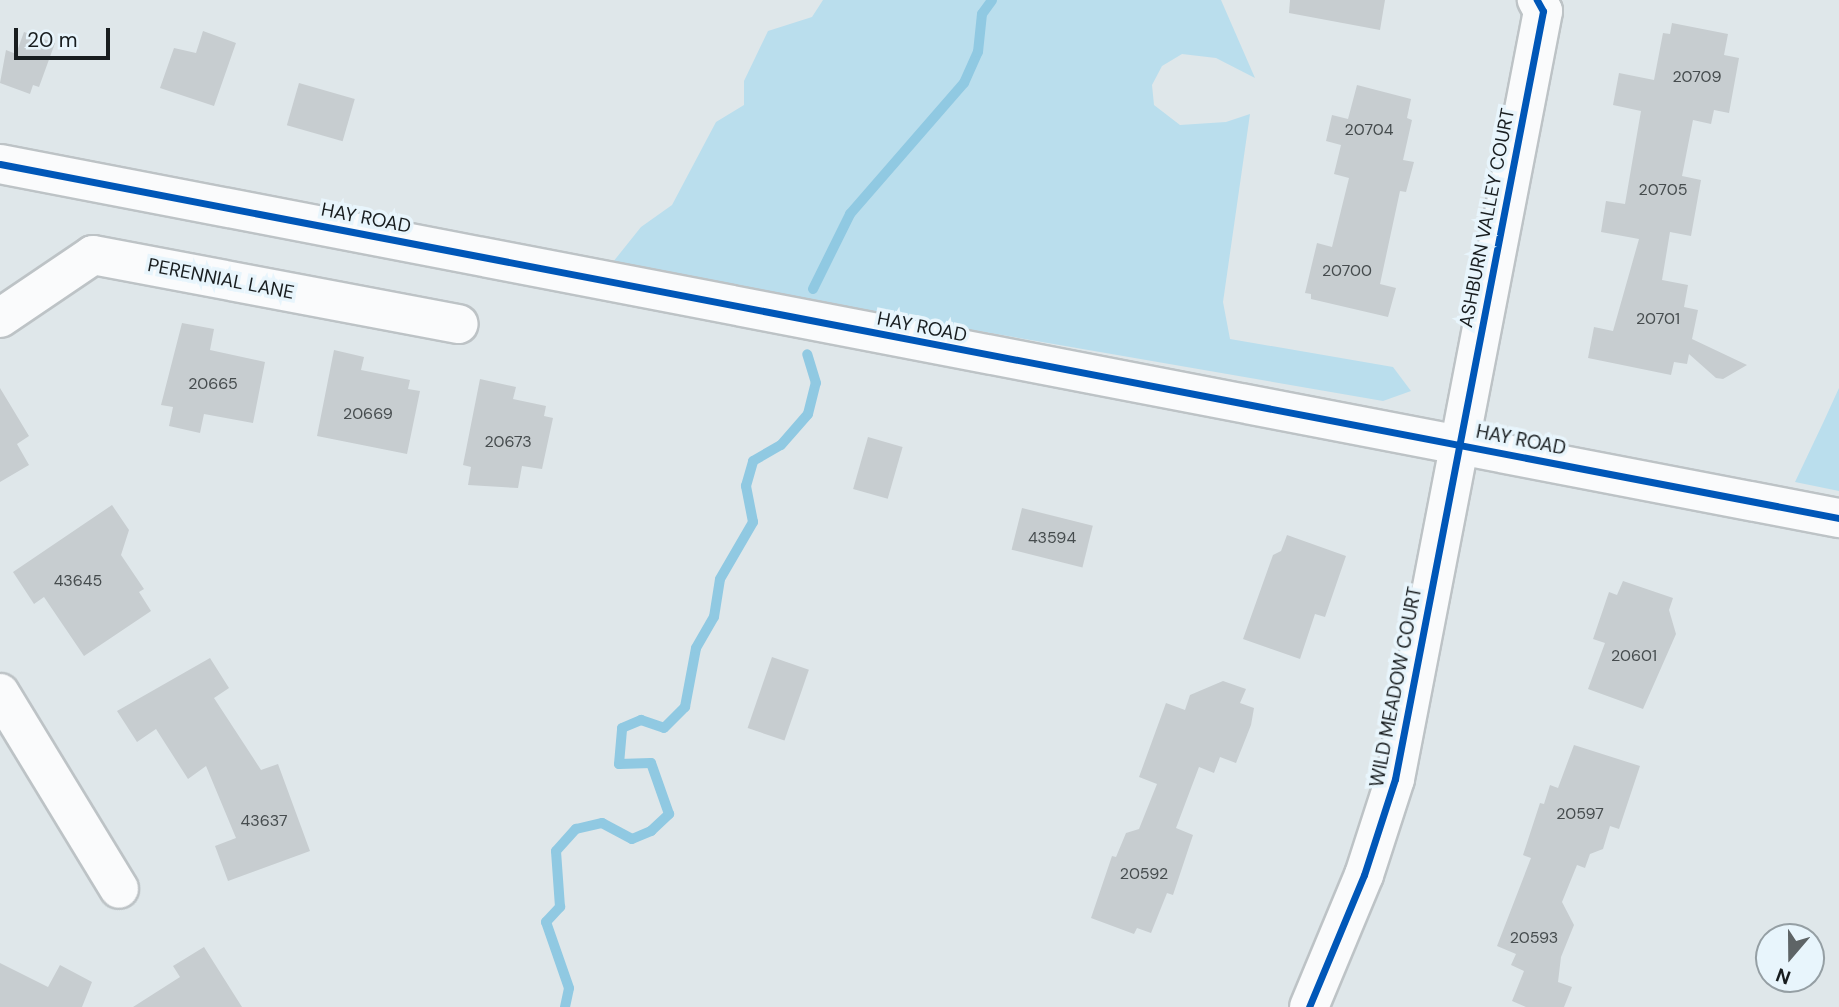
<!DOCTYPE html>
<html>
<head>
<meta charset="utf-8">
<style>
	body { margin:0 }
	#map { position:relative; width:1839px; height:1007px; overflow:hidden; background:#dfe7ea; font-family:"DM Sans",sans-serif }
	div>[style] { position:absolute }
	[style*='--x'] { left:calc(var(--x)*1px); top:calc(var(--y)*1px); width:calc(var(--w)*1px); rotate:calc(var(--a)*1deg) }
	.green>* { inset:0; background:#badeed }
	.stream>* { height:10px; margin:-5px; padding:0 5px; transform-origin:5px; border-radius:5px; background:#90c9e2 }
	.building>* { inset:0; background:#c7cdd0; transform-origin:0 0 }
	.roads { filter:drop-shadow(2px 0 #bdc3c6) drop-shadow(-2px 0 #bdc3c6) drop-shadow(0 2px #bdc3c6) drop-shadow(0 -2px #bdc3c6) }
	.minor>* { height:38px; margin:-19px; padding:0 19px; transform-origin:19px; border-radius:19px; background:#fafbfc }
	.cycleway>* { height:7px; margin:-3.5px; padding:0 3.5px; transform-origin:3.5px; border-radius:3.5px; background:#0057b8 }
	span { translate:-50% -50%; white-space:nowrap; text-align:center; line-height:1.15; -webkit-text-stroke:7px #e8f5fc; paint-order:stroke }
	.number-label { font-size:16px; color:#464c4e }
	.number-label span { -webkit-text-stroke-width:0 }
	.street-label { font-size:19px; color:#181d1f }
	.north { position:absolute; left:1755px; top:923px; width:70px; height:70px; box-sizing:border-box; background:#e8f5fc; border:2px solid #959fa4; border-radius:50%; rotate:200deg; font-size:19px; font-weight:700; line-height:28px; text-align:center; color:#181d1f }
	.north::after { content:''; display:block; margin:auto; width:24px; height:32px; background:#5e6466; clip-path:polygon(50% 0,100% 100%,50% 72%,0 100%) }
	.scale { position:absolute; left:14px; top:28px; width:96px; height:32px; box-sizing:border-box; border:4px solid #181d1f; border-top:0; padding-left:9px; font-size:21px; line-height:24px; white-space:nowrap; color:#181d1f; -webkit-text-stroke:5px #e8f5fc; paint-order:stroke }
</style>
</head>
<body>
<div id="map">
	<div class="green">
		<i style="clip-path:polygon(823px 0,1221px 0,1255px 78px,1216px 58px,1182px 54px,1162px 66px,1152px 85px,1154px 105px,1180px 125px,1226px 122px,1250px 114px,1223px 302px,1230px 339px,1393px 367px,1411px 391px,1383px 401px,609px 267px,641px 227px,672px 205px,716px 122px,744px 105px,744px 81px,768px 31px,812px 17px)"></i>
		<i style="clip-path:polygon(1839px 388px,1839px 491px,1795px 482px,1823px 423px)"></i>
	</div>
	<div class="stream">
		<i style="--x:813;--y:289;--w:84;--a:-63.7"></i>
		<i style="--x:850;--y:214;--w:174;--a:-49"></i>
		<i style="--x:964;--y:83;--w:34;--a:-66"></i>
		<i style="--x:978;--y:52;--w:38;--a:-84"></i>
		<i style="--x:982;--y:14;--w:17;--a:-54"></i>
		<i style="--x:565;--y:1007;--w:19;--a:-78"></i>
		<i style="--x:569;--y:988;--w:70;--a:-109.2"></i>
		<i style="--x:546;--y:922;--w:21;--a:-47"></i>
		<i style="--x:560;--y:907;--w:56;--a:-94.1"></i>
		<i style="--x:556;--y:851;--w:30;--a:-48"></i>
		<i style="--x:576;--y:829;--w:27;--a:-13"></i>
		<i style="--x:602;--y:823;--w:34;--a:28"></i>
		<i style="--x:632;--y:839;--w:21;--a:-23"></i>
		<i style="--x:651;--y:831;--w:25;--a:-43"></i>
		<i style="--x:669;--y:814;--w:54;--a:-109.4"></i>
		<i style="--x:651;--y:763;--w:32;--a:178"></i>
		<i style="--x:619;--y:764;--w:36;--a:-85"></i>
		<i style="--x:622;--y:728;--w:21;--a:-23"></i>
		<i style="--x:641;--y:720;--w:24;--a:19"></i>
		<i style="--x:664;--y:728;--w:30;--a:-45"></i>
		<i style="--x:685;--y:707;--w:60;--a:-79.4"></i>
		<i style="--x:696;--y:648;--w:36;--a:-60"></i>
		<i style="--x:714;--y:617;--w:38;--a:-81"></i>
		<i style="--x:720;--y:579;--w:66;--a:-59.9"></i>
		<i style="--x:753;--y:522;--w:37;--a:-101"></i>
		<i style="--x:746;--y:486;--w:26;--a:-74"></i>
		<i style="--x:753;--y:461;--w:32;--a:-30"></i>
		<i style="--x:781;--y:445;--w:41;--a:-48.9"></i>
		<i style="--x:808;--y:414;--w:32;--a:-76"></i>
		<i style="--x:816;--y:383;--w:30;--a:-107"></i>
	</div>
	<div class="building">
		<i style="clip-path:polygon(1290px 0,1385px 0,1380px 30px,1289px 13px)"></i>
		<i style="clip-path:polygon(1672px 23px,1728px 34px,1724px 55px,1739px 58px,1729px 113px,1714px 110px,1711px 124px,1693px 120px,1682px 176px,1701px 180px,1691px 236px,1670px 232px,1662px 280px,1688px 285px,1684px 307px,1698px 310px,1692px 339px,1747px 365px,1723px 379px,1716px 378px,1689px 354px,1687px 364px,1674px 362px,1671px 375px,1588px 358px,1594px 327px,1613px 331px,1639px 239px,1601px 232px,1606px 201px,1625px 204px,1641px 111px,1613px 105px,1619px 73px,1654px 80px,1663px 33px,1670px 34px)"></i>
		<i style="clip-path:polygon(203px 31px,236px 43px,214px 106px,160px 88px,174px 48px,196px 53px)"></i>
		<i style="clip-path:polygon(24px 32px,55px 43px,39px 87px,33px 85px,30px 94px,0 83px,6px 50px,16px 54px)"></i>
		<i style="left:299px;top:83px;width:58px;height:44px;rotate:16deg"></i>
		<i style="clip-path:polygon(1357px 85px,1411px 99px,1407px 118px,1412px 120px,1403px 160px,1414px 162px,1406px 192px,1400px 191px,1380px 284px,1396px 288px,1388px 317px,1311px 299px,1311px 294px,1305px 293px,1317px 243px,1332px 247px,1349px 178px,1334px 174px,1341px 145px,1326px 141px,1332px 115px,1348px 119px)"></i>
		<i style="clip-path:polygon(182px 323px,214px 329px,210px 350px,265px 362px,253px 423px,204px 414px,200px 433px,169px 426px,173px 407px,161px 405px)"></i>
		<i style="clip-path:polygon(334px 350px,364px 357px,361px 370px,410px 380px,408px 389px,420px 391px,407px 454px,317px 436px)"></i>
		<i style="clip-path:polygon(480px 379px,516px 387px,513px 399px,546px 406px,544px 416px,553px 418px,542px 469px,522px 466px,518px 488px,468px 485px,471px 467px,463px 465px)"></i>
		<i style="clip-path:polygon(0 388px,29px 436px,17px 444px,29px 465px,0 482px)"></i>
		<i style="left:868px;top:437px;width:36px;height:54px;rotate:16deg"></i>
		<i style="clip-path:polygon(112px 505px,129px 530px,121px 555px,144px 589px,139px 592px,151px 611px,84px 656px,44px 597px,34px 604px,13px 572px)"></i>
		<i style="left:1022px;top:508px;width:73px;height:43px;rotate:14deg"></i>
		<i style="clip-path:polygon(1287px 535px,1346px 556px,1325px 617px,1315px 614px,1300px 659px,1243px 639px,1273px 555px,1281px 551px)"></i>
		<i style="clip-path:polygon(1623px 581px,1673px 598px,1669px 610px,1676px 634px,1643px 709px,1588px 689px,1605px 643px,1593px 639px,1609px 592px,1617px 595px)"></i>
		<i style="left:772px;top:657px;width:39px;height:75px;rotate:19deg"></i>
		<i style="clip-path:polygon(210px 658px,229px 688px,214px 698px,261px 770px,278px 764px,310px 851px,228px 881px,215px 846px,236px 838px,206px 766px,188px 779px,156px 729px,137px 742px,117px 711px)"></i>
		<i style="clip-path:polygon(1223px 681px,1246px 689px,1240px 703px,1254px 708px,1251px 725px,1236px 763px,1220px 757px,1214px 773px,1199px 767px,1176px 828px,1193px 835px,1173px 895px,1167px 893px,1151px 933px,1137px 928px,1134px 934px,1091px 918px,1112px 856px,1116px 857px,1126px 833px,1139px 829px,1157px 784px,1139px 777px,1166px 703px,1185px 710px,1190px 695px)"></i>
		<i style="clip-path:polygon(1574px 745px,1640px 766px,1619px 829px,1610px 826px,1603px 849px,1590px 854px,1585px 868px,1577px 865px,1562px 902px,1574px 925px,1561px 957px,1558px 982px,1572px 987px,1564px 1007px,1526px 1007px,1512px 1001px,1524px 971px,1511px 965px,1516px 954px,1497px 946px,1531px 858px,1523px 855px,1540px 803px,1544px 804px,1550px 785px,1558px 788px)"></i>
		<i style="clip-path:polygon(204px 947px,242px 1007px,133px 1007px,180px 977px,173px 966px)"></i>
		<i style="clip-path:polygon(0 963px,48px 987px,60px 965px,92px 982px,82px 1007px,0 1007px)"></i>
	</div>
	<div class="roads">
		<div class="minor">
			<i style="--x:0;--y:164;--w:1873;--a:10.9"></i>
			<i style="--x:0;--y:318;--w:112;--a:-34.1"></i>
			<i style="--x:93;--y:255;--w:372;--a:10.7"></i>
			<i style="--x:0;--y:693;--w:229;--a:58.7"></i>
			<i style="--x:1309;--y:1007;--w:143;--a:-67.4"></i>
			<i style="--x:1364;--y:875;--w:101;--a:-72.1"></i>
			<i style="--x:1395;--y:779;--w:782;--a:-79.09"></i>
			<i style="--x:1543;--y:11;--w:13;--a:-119"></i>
		</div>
	</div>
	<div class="cycleway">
		<i style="--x:0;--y:164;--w:1873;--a:10.9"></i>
		<i style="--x:1309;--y:1007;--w:143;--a:-67.4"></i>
		<i style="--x:1364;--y:875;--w:101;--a:-72.1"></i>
		<i style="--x:1395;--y:779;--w:782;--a:-79.09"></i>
		<i style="--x:1543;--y:11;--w:13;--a:-119"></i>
	</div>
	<div class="number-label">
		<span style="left:1697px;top:77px">20709</span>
		<span style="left:1369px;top:130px">20704</span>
		<span style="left:1663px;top:190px">20705</span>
		<span style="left:1347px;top:271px">20700</span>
		<span style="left:1658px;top:319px">20701</span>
		<span style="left:213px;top:384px">20665</span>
		<span style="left:368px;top:414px">20669</span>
		<span style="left:508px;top:442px">20673</span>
		<span style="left:1052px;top:538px">43594</span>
		<span style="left:78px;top:581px">43645</span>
		<span style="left:1634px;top:656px">20601</span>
		<span style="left:1580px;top:814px">20597</span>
		<span style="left:264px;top:821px">43637</span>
		<span style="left:1144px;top:874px">20592</span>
		<span style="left:1534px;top:938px">20593</span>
	</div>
	<div class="street-label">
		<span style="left:366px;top:218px;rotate:11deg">HAY ROAD</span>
		<span style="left:1487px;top:218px;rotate:-79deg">ASHBURN VALLEY COURT</span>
		<span style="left:221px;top:279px;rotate:11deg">PERENNIAL LANE</span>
		<span style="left:922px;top:327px;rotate:11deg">HAY ROAD</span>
		<span style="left:1521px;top:440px;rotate:11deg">HAY ROAD</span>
		<span style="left:1396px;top:687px;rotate:-79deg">WILD MEADOW COURT</span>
	</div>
	<div class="north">N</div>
	<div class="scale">20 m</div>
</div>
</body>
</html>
